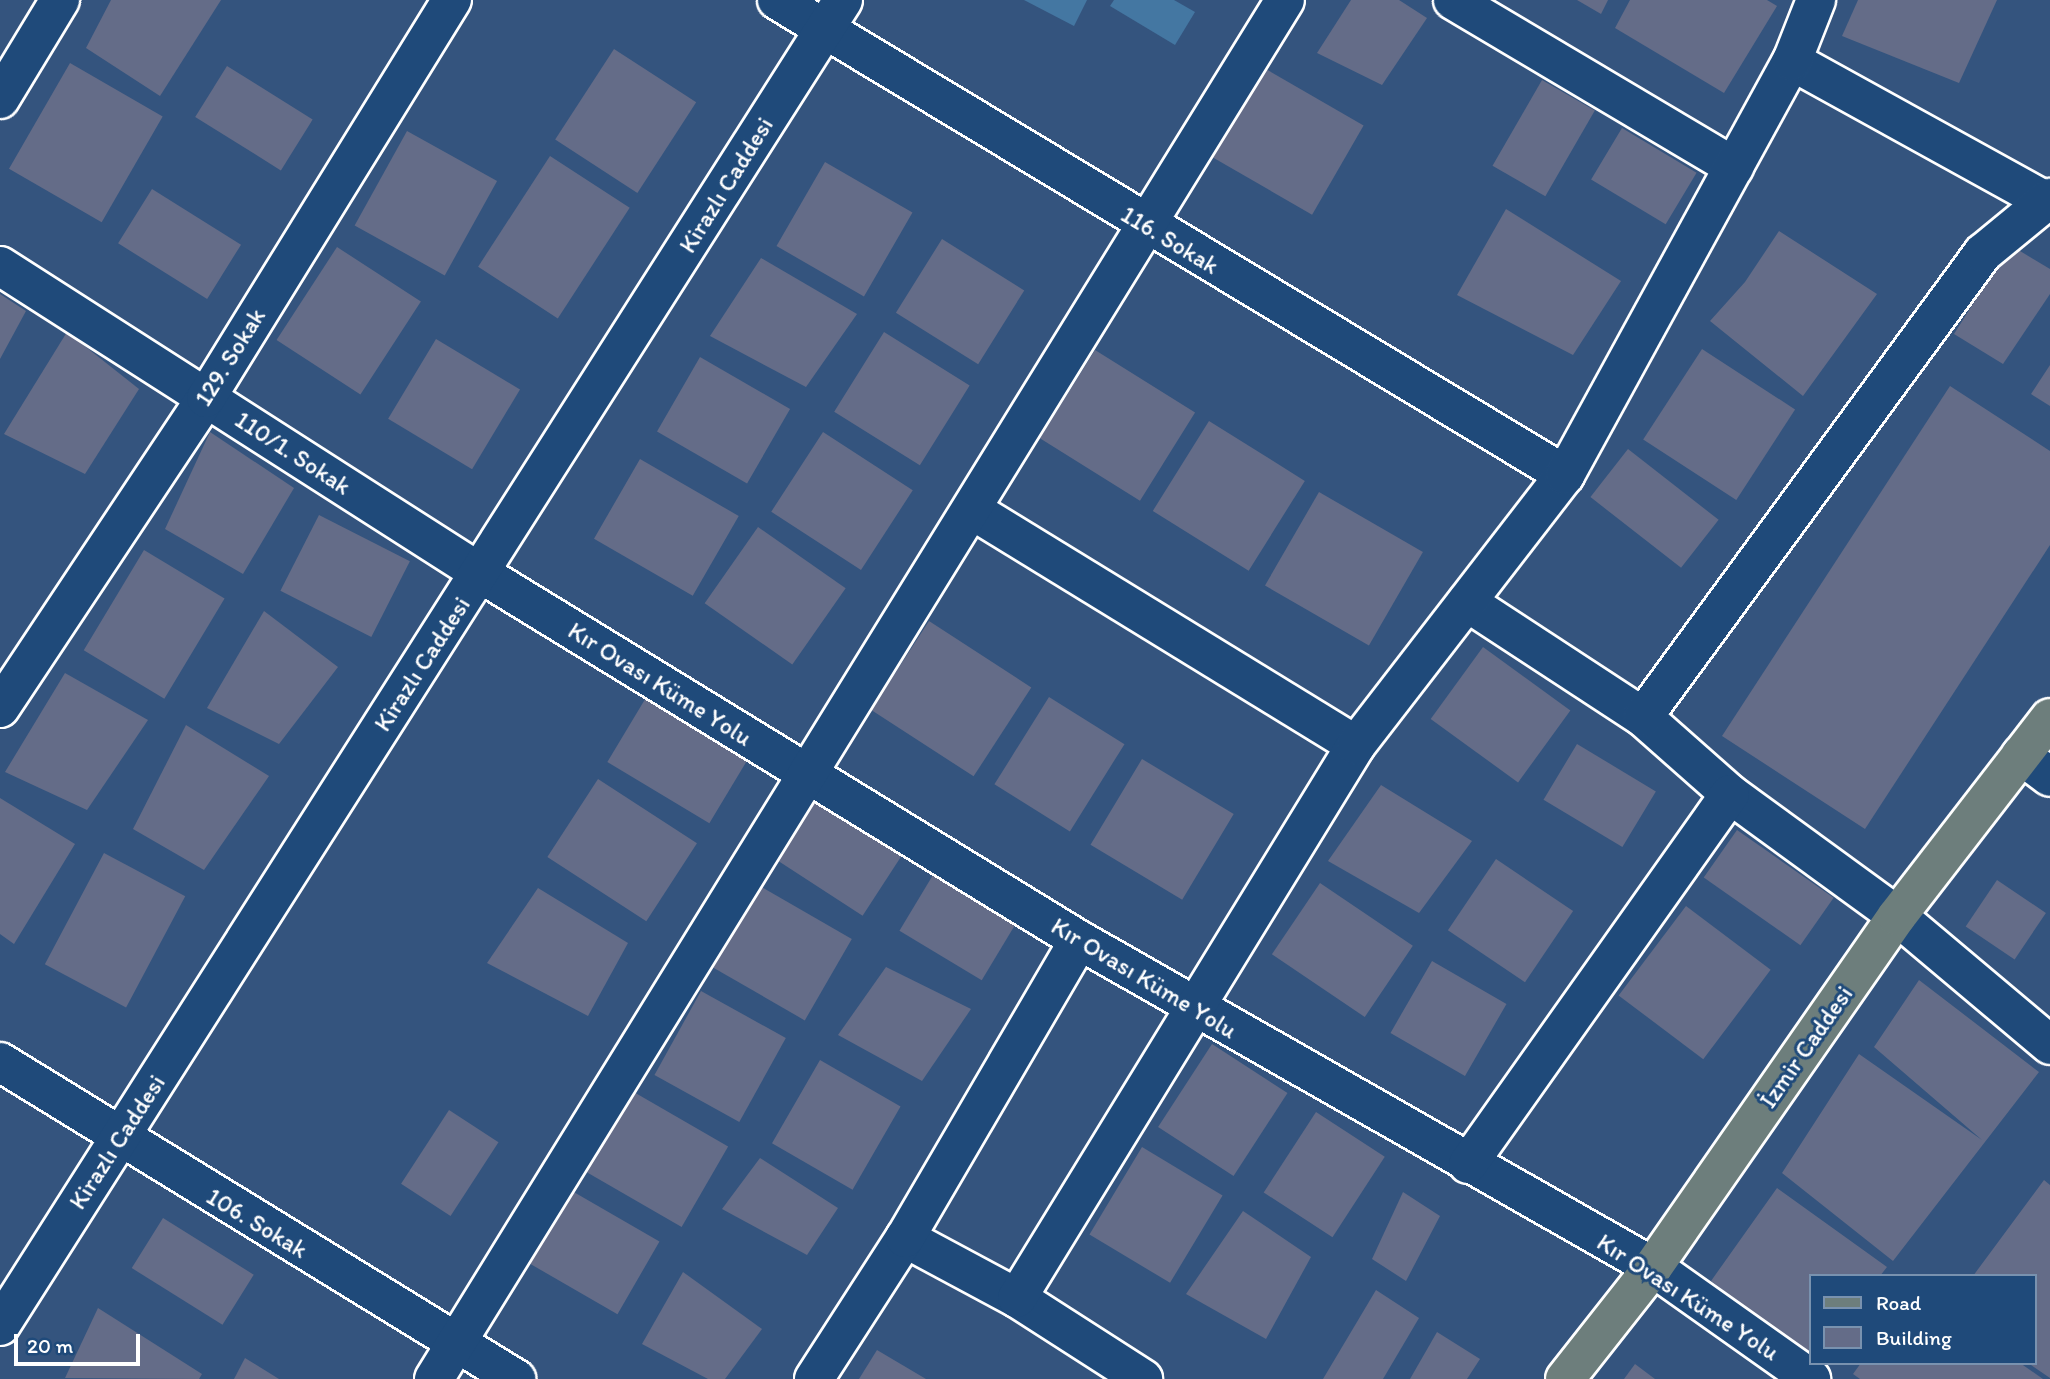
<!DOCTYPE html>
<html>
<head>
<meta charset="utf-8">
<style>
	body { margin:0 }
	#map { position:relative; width:2050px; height:1379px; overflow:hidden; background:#34547e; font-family:Itim,sans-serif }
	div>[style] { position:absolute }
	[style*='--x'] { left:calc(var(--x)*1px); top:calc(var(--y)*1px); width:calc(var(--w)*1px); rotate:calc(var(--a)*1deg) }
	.water>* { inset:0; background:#4477a2 }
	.building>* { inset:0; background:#646c88; transform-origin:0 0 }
	.roads { filter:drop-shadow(2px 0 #fff) drop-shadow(-2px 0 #fff) drop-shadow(0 2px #fff) drop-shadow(0 -2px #fff) }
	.minor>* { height:38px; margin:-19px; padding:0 19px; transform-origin:19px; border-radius:19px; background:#1f4a7a }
	.secondary>* { height:38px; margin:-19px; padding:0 19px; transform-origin:19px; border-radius:19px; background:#1f4a7a }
	.primary>* { height:38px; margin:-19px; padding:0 19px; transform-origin:19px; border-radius:19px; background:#6d7e7c }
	span { translate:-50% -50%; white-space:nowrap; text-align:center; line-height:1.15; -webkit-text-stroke:6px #1f4a7a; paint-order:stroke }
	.street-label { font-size:24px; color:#fff }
	.legend { position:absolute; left:1809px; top:1274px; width:228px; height:91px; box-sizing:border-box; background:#1f4a7a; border:2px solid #7992af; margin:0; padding:9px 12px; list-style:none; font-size:21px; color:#fff }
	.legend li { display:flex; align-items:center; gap:14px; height:35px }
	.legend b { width:35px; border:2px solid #7992af }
	.scale { position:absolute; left:14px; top:1334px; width:126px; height:32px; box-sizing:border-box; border:4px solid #fff; border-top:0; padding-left:9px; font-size:21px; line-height:24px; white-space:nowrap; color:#fff; -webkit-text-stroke:5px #1f4a7a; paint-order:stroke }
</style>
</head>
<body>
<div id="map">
	<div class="water">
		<i style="clip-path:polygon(1024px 0,1087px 0,1074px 26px)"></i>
		<i style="clip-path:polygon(1114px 0,1174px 0,1195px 12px,1175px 45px,1110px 6px)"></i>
	</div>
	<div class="building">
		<i style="clip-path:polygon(111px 0,221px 0,160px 96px,86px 48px)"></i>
		<i style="clip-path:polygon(1351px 0,1399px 0,1427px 18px,1382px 85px,1317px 53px)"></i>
		<i style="clip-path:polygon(1577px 0,1608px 0,1601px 14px)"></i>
		<i style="clip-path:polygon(1630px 0,1767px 0,1777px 6px,1724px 93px,1615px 28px)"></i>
		<i style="clip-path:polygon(1858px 0,1997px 0,1959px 83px,1842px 36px)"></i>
		<i style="left:614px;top:49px;width:98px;height:108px;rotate:33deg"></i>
		<i style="left:70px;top:63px;width:107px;height:122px;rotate:30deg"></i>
		<i style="left:227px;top:66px;width:101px;height:60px;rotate:32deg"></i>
		<i style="left:1264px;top:68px;width:115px;height:103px;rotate:30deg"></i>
		<i style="left:1542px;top:80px;width:61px;height:99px;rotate:30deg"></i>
		<i style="left:1622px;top:128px;width:87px;height:60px;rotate:31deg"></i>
		<i style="left:407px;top:131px;width:103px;height:108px;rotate:29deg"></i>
		<i style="left:550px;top:156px;width:95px;height:132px;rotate:33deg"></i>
		<i style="left:825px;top:162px;width:101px;height:97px;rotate:30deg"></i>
		<i style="left:152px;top:189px;width:105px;height:64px;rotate:32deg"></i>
		<i style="clip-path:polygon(1506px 209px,1621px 281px,1573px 355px,1457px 295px)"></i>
		<i style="clip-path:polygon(1779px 231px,1877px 294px,1803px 396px,1710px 321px,1745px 282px)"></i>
		<i style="left:942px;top:239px;width:97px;height:87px;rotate:32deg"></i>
		<i style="clip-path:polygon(2010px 245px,2050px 269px,2050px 294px,2003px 364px,1954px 334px)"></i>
		<i style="left:337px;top:247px;width:100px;height:111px;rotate:33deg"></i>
		<i style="clip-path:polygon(761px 258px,857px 314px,806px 387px,710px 336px)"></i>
		<i style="clip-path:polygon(0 294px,26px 311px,0 359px)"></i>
		<i style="clip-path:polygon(67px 332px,139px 389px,85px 474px,4px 434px)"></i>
		<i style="left:884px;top:332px;width:101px;height:94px;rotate:32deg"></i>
		<i style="left:436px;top:339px;width:98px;height:93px;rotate:31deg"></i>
		<i style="left:1702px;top:349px;width:111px;height:108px;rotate:33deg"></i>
		<i style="left:1095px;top:350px;width:118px;height:104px;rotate:32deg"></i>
		<i style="left:700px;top:357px;width:104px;height:86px;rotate:30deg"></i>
		<i style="clip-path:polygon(2050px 365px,2050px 406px,2031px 394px)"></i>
		<i style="clip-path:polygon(1950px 386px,2050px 451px,2050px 545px,1865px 829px,1722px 736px)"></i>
		<i style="left:1209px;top:421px;width:113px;height:106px;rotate:32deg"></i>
		<i style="clip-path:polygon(210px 432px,294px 488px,243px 574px,165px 529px)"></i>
		<i style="left:823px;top:432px;width:107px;height:95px;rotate:33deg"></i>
		<i style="left:1628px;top:449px;width:115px;height:61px;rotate:38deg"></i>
		<i style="left:640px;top:459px;width:114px;height:92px;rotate:30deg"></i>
		<i style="left:1319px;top:492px;width:120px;height:108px;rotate:30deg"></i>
		<i style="left:319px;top:515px;width:102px;height:85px;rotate:27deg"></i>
		<i style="left:758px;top:527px;width:107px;height:93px;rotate:35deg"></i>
		<i style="left:144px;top:550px;width:94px;height:117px;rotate:31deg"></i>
		<i style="clip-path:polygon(264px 611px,338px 667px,279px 744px,207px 708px)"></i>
		<i style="left:929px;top:621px;width:122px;height:106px;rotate:33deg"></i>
		<i style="left:1483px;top:647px;width:108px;height:89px;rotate:36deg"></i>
		<i style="clip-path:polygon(65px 673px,148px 720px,87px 810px,5px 772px)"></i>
		<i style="left:647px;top:696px;width:119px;height:77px;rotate:31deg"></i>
		<i style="left:1049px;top:697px;width:89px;height:103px;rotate:32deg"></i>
		<i style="clip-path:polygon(186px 725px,269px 776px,204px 870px,133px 829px)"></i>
		<i style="left:1577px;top:744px;width:92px;height:65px;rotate:31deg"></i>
		<i style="left:1142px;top:759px;width:107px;height:100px;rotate:31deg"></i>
		<i style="left:598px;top:779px;width:118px;height:93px;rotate:33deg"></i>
		<i style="clip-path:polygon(1381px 785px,1472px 841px,1419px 913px,1328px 861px)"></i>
		<i style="left:814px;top:796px;width:106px;height:74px;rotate:33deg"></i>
		<i style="clip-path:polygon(0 798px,75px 844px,14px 944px,0 934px)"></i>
		<i style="left:1737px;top:830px;width:118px;height:58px;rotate:35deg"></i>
		<i style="left:104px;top:853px;width:92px;height:126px;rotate:28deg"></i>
		<i style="left:1496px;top:859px;width:93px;height:86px;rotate:34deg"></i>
		<i style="left:936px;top:870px;width:96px;height:71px;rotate:31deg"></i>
		<i style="left:1997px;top:880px;width:59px;height:56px;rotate:34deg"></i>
		<i style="left:1320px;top:883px;width:112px;height:86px;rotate:34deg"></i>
		<i style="left:760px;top:886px;width:106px;height:94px;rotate:30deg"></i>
		<i style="clip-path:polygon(538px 888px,628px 943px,588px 1016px,487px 963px)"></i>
		<i style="left:1686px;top:906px;width:106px;height:112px;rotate:37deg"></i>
		<i style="left:1432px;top:961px;width:86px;height:83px;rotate:30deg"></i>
		<i style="clip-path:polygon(886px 967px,971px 1009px,922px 1081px,838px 1035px)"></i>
		<i style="clip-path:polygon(1919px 980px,2039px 1072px,1893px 1261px,1782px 1173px,1859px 1054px,1982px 1140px,1874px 1047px)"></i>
		<i style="left:701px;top:991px;width:97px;height:96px;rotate:29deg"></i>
		<i style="left:1212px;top:1044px;width:90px;height:99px;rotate:33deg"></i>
		<i style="left:820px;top:1060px;width:93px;height:96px;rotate:30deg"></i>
		<i style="left:632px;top:1091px;width:111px;height:93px;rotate:30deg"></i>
		<i style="left:449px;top:1110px;width:59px;height:88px;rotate:33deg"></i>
		<i style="left:1316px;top:1112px;width:82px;height:96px;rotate:33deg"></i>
		<i style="left:1142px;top:1147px;width:94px;height:102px;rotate:31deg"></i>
		<i style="clip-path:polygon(760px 1158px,838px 1208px,807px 1255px,722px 1209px)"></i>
		<i style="clip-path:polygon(2044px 1180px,2050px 1185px,2050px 1378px,2028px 1363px,2034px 1363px,2034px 1276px,1973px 1276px)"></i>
		<i style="clip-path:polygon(1777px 1188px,1887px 1267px,1880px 1276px,1810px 1276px,1810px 1357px,1711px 1281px)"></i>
		<i style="left:572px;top:1191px;width:101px;height:84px;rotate:30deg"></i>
		<i style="clip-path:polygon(1403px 1192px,1440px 1216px,1406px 1281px,1372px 1259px)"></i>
		<i style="clip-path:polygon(1243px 1211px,1311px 1257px,1266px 1339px,1186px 1294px)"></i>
		<i style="left:163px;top:1218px;width:107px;height:59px;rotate:32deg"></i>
		<i style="clip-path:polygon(683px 1272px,762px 1329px,725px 1379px,708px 1379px,642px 1344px)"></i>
		<i style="clip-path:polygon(1376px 1290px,1419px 1318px,1383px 1379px,1323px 1379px)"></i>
		<i style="clip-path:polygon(98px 1308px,202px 1374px,199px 1379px,65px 1378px)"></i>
		<i style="clip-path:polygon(1437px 1332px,1480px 1359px,1467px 1379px,1410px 1379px)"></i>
		<i style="clip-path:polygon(877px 1350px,926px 1379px,859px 1379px)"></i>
		<i style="clip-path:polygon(245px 1358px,279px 1379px,234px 1379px)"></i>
		<i style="clip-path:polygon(1861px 1363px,2020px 1363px,2043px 1379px,1860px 1379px,1853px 1374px)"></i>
		<i style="clip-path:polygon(1635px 1364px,1655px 1379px,1624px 1379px)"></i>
	</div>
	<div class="roads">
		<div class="minor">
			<i style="--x:777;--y:0;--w:920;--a:31.08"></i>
			<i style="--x:1453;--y:0;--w:327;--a:30.7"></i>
			<i style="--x:1792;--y:61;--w:290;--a:28.9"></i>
			<i style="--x:0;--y:99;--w:116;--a:-58.8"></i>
			<i style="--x:0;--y:266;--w:570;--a:32.6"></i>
			<i style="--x:480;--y:573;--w:702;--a:31.5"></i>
			<i style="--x:1079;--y:940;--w:661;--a:29.67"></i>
			<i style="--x:1653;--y:1267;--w:194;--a:35.3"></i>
			<i style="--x:972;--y:510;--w:450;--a:31.5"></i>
			<i style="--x:1467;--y:602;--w:210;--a:33.2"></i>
			<i style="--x:1643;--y:717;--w:116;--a:41.5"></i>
			<i style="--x:1730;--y:794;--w:207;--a:36.1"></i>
			<i style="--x:1897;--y:916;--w:200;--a:40.1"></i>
			<i style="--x:0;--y:708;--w:372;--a:-56.4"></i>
			<i style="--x:206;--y:398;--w:468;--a:-58.3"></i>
			<i style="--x:1643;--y:717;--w:575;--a:-53.77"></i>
			<i style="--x:1983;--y:253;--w:87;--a:-39.4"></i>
			<i style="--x:2021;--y:755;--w:36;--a:37"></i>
			<i style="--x:0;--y:1062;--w:606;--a:31.56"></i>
			<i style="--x:1468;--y:1164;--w:453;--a:-54.7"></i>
			<i style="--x:905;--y:1238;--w:127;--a:28.2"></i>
			<i style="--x:1017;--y:1298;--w:150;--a:32.7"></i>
			<i style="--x:1017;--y:1298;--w:649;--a:-58.49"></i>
			<i style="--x:1356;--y:745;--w:341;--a:-52.3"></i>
			<i style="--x:1565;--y:475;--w:472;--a:-61.3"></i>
			<i style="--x:1792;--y:61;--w:66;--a:-68.5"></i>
			<i style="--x:434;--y:1379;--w:1620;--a:-58.32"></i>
			<i style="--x:814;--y:1379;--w:168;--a:-57.2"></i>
			<i style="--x:905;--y:1238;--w:345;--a:-59.7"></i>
		</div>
		<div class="secondary">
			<i style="--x:0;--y:1326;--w:1571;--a:-57.55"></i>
		</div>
		<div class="primary">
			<i style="--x:1565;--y:1379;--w:142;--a:-51.8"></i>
			<i style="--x:1653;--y:1267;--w:427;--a:-55.2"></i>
			<i style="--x:1897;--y:916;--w:250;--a:-52.3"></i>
		</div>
	</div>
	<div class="street-label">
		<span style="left:726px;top:185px;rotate:-58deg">Kirazlı Caddesi</span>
		<span style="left:1170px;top:240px;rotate:31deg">116. Sokak</span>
		<span style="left:230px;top:357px;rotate:-58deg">129. Sokak</span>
		<span style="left:293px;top:453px;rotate:33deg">110/1. Sokak</span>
		<span style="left:422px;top:664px;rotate:-57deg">Kirazlı Caddesi</span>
		<span style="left:660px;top:684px;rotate:32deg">Kır Ovası Küme Yolu</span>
		<span style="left:1144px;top:978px;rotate:31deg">Kır Ovası Küme Yolu</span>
		<span style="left:1806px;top:1047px;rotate:-55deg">İzmir Caddesi</span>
		<span style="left:117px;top:1142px;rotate:-57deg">Kirazlı Caddesi</span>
		<span style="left:257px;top:1223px;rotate:31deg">106. Sokak</span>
		<span style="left:1688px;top:1297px;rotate:33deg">Kır Ovası Küme Yolu</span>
	</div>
	<ul class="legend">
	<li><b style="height:9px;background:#6d7e7c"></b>Road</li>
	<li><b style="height:19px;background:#646c88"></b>Building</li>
	</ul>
	<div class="scale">20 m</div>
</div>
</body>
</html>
